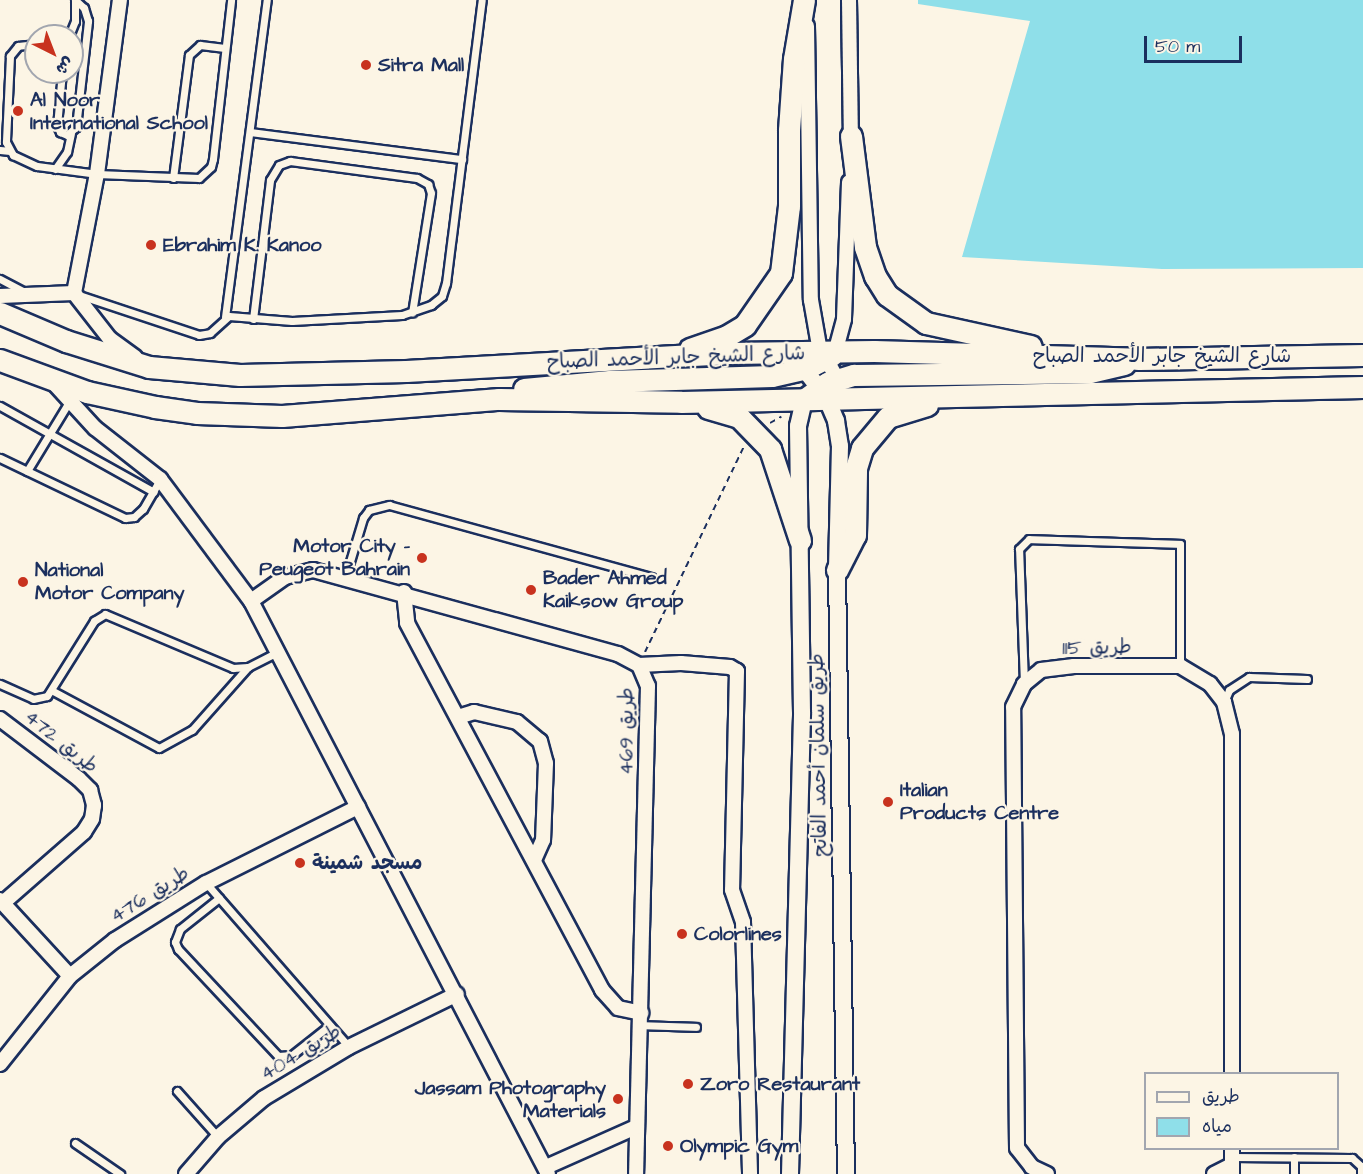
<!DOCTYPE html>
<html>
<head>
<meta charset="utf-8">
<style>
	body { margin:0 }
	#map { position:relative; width:1363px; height:1174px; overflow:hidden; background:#fcf5e5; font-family:"Architects Daughter","Playpen Sans Arabic",sans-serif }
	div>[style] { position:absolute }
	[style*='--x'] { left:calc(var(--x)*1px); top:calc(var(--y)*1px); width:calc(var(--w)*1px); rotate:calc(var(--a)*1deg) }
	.water>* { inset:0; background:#8fdfe9 }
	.path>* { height:2px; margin-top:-1px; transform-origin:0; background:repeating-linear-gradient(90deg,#1b2f5e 0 6px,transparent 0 10.5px) }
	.roads { filter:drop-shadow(2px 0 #1b2f5e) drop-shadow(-2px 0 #1b2f5e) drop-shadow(0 2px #1b2f5e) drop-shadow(0 -2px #1b2f5e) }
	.service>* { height:7px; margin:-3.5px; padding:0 3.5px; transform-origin:3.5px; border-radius:3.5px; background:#fcf5e5 }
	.minor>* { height:14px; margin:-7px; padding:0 7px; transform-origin:7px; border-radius:7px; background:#fcf5e5 }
	.tertiary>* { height:16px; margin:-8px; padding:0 8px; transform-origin:8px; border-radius:8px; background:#fcf5e5 }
	.primary>* { height:21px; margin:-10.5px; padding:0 10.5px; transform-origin:10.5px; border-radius:10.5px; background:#fcf5e5 }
	.dots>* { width:16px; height:16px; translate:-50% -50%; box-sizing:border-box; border:3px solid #fcf5e5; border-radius:50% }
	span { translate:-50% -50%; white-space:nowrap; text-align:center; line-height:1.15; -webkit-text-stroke:4.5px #fcf5e5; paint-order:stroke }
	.poi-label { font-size:20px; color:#1b2f5e; font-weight:700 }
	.left { translate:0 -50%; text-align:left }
	.right { translate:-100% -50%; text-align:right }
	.street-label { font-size:20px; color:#1b2f5e }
	.legend { position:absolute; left:1144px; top:1072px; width:195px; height:78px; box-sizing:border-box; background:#fcf5e5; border:2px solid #a2a6af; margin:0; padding:8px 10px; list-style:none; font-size:18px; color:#1b2f5e }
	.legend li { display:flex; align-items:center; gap:12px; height:30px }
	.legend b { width:30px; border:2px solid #a2a6af }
	.north { position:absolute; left:24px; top:24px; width:60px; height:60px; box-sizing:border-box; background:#fcf5e5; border:2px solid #a2a6af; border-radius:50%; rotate:138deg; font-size:16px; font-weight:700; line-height:24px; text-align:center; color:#1b2f5e }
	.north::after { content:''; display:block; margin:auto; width:21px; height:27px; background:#c8321e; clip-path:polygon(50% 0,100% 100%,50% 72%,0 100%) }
	.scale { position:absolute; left:1144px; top:36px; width:98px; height:27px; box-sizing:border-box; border:3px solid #1b2f5e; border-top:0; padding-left:8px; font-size:18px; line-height:21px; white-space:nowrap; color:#1b2f5e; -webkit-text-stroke:4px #fcf5e5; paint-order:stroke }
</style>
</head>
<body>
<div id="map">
	<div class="water">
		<i style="clip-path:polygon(918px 0,1363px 0,1363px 268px,1162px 269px,962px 257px,1030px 21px,918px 4px)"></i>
	</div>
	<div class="path">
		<i style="--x:770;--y:423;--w:13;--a:-29"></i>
		<i style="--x:645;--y:652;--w:229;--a:-64.3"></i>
	</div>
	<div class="roads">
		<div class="service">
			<i style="--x:36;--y:44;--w:18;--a:174"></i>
			<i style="--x:18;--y:46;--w:13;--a:129"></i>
			<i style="--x:10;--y:56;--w:86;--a:92.7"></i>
			<i style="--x:6;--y:142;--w:15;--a:62"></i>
			<i style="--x:13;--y:155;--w:26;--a:25"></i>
			<i style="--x:37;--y:166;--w:61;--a:7.6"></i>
			<i style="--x:97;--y:174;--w:102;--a:2.2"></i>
			<i style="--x:199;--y:178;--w:16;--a:-43"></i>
			<i style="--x:211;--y:167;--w:8;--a:-76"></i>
			<i style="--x:213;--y:159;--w:160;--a:-83.5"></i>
			<i style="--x:62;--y:72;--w:54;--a:95.3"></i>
			<i style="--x:57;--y:126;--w:7;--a:63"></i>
			<i style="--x:60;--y:132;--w:8;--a:23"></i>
			<i style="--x:67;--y:135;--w:12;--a:-42"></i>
			<i style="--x:76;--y:127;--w:107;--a:-83.5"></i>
			<i style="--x:88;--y:21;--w:14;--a:-107"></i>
			<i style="--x:84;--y:8;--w:12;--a:-138"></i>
			<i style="--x:75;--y:0;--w:21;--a:90"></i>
			<i style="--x:75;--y:21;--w:16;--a:112"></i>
			<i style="--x:250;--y:132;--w:214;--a:7.3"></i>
			<i style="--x:0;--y:150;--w:10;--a:6"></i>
			<i style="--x:55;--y:169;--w:21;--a:-55"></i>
			<i style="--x:67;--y:152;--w:19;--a:-78"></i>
			<i style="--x:173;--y:178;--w:124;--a:-82.6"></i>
			<i style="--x:189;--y:55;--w:15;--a:-42"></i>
			<i style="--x:200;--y:45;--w:25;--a:7"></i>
			<i style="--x:0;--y:279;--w:27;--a:28"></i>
			<i style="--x:79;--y:295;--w:126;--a:18.4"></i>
			<i style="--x:199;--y:335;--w:11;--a:-10"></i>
			<i style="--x:210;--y:333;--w:25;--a:-42"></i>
			<i style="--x:229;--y:316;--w:63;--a:4.5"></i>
			<i style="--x:292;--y:321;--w:110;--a:-3.1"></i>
			<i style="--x:402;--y:315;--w:31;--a:-19"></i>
			<i style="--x:431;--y:305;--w:14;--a:-39"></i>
			<i style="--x:442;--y:296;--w:14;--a:-73"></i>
			<i style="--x:446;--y:283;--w:285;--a:-82.8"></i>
			<i style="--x:225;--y:317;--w:320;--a:-82.5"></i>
			<i style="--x:253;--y:319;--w:140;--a:-83"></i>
			<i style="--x:270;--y:180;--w:17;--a:-59"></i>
			<i style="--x:279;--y:165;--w:12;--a:-20"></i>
			<i style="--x:290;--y:161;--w:128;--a:7.6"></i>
			<i style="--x:417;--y:178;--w:13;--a:29"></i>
			<i style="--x:428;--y:184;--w:9;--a:72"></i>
			<i style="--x:431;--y:193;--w:121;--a:99"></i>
			<i style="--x:0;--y:406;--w:176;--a:29.2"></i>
			<i style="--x:0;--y:458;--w:139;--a:25.6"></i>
			<i style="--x:125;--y:518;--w:9;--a:-6"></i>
			<i style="--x:134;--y:517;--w:12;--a:-42"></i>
			<i style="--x:143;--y:509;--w:34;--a:-60"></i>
			<i style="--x:27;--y:471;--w:81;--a:-58.7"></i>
			<i style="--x:345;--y:578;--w:63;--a:-73.3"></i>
			<i style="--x:363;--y:518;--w:10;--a:-53"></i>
			<i style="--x:369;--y:510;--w:21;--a:-14"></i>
			<i style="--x:389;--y:505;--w:272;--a:15.4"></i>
			<i style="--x:1024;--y:683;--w:134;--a:-92.1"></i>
			<i style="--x:1019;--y:549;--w:14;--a:-45"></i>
			<i style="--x:1029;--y:539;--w:151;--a:1.9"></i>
			<i style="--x:1180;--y:544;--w:122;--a:90"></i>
			<i style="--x:0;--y:684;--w:36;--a:24"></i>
			<i style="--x:33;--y:699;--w:14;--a:-12"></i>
			<i style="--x:47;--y:696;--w:89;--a:-57.9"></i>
			<i style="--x:94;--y:621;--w:13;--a:-32"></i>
			<i style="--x:105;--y:614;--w:139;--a:22.9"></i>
			<i style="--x:233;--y:668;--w:15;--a:-4"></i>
			<i style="--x:248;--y:667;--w:34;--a:-27"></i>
			<i style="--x:53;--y:691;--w:120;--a:28.3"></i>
			<i style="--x:159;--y:748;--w:38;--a:-29"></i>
			<i style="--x:192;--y:730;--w:84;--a:-48.4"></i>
			<i style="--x:1224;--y:702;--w:13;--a:-67"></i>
			<i style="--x:1229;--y:690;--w:24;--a:-33"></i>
			<i style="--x:1249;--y:677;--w:58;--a:2"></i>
			<i style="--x:206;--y:883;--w:218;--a:48.9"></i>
			<i style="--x:219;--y:898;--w:50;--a:141.5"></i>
			<i style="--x:180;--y:929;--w:14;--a:111"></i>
			<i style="--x:175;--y:942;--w:8;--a:67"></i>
			<i style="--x:178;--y:949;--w:146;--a:46.9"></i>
			<i style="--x:278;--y:1056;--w:14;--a:-4"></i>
			<i style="--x:292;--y:1055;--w:48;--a:-38.3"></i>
			<i style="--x:640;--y:1025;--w:56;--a:2"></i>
			<i style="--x:177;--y:1091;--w:62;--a:48.3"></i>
			<i style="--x:75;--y:1143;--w:55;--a:34.6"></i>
			<i style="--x:1232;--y:1157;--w:120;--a:0.5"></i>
			<i style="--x:1352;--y:1158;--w:12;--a:42"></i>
			<i style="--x:1361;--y:1166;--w:8;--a:90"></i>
			<i style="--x:1294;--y:1174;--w:17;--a:-90"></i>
		</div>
		<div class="minor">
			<i style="--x:849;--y:0;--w:142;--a:89.2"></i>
			<i style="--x:807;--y:26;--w:274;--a:89.2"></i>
			<i style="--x:811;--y:300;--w:47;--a:80.1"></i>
			<i style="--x:819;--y:346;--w:43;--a:61.1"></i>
			<i style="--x:74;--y:293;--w:121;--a:-79.1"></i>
			<i style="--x:97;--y:174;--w:176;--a:-82.5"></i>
			<i style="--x:0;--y:296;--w:74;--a:-2.3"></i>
			<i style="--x:74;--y:293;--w:58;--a:52"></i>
			<i style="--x:110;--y:339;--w:31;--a:36"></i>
			<i style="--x:835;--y:353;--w:35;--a:-75"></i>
			<i style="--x:844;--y:319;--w:137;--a:-87.9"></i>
			<i style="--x:51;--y:380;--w:65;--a:47.5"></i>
			<i style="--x:95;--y:428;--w:83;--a:38.1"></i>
			<i style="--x:160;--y:479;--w:152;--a:53.3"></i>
			<i style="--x:251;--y:601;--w:645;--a:62.6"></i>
			<i style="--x:404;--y:592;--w:31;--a:84"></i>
			<i style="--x:407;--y:623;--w:416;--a:62"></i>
			<i style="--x:602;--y:990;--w:24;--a:48"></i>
			<i style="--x:618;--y:1008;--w:24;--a:12"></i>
			<i style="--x:251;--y:601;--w:42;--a:-35.2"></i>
			<i style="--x:285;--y:577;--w:29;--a:-14"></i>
			<i style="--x:313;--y:570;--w:316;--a:15.4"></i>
			<i style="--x:618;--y:654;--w:24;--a:28"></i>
			<i style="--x:639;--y:665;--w:23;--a:67"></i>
			<i style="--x:648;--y:686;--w:488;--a:91.4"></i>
			<i style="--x:639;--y:665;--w:42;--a:-2.7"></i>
			<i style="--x:681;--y:663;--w:49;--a:4.7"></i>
			<i style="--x:730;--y:667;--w:8;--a:30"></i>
			<i style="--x:737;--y:671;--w:219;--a:91.3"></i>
			<i style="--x:732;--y:890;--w:34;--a:71"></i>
			<i style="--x:743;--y:922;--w:252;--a:88.4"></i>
			<i style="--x:458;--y:717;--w:17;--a:-17"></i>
			<i style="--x:474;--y:712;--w:44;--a:13.1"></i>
			<i style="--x:517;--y:722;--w:30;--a:40"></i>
			<i style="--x:540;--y:741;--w:23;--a:75"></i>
			<i style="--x:546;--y:763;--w:77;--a:92.2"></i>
			<i style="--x:543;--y:840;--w:20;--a:114"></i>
			<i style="--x:0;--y:719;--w:99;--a:37.2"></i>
			<i style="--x:79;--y:779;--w:16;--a:45"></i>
			<i style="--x:90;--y:790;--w:16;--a:75"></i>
			<i style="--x:94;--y:805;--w:14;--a:98"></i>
			<i style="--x:92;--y:819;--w:15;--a:122"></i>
			<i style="--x:84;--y:832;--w:108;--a:138.8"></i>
			<i style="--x:0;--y:900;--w:103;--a:47.4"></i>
			<i style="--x:0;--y:1064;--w:112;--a:-51.5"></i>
			<i style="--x:70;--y:976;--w:58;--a:-38.7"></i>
			<i style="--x:115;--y:940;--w:107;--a:-32.1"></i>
			<i style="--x:206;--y:883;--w:170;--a:-26.6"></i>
			<i style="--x:1232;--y:1148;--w:26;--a:90"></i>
			<i style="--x:546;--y:1167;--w:98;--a:-24"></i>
			<i style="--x:186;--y:1174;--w:49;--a:-49.1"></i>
			<i style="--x:218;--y:1137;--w:60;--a:-40.3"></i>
			<i style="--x:264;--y:1098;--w:99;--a:-31"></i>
			<i style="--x:349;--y:1047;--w:120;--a:-26.1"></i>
			<i style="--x:1047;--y:1174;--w:17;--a:-155"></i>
			<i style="--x:1032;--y:1167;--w:24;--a:-128"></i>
			<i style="--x:1017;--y:1148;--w:441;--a:-90.5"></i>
			<i style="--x:1013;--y:707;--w:25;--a:-64"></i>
			<i style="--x:1024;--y:684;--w:22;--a:-39"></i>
			<i style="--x:1041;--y:670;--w:33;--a:-7"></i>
			<i style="--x:1074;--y:666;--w:106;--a:0"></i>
			<i style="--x:1180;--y:666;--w:35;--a:31"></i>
			<i style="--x:1210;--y:684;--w:23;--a:52"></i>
			<i style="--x:1224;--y:702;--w:33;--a:76"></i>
			<i style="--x:1232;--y:734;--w:340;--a:90"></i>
			<i style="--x:1214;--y:1174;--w:20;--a:-27"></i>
		</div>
		<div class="tertiary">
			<i style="--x:798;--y:361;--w:46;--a:52.1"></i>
			<i style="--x:826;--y:397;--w:26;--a:67"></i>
			<i style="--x:836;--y:421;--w:25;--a:81"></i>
			<i style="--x:840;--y:446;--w:124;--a:91.4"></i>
			<i style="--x:837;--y:570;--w:604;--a:89.15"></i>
			<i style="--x:790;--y:1174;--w:462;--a:-88.5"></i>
			<i style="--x:802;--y:712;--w:286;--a:-90.8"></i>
			<i style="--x:798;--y:426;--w:27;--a:-77"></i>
		</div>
		<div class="primary">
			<i style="--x:851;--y:136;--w:112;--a:82.8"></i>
			<i style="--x:865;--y:247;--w:31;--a:71"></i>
			<i style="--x:875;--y:276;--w:22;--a:58"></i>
			<i style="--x:887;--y:295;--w:48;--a:35.7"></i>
			<i style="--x:926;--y:323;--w:107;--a:12.4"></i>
			<i style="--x:0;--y:313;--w:72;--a:23"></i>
			<i style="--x:66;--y:341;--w:87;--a:17.4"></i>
			<i style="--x:149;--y:367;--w:91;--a:5"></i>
			<i style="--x:240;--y:375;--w:166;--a:-1.4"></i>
			<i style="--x:406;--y:371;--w:324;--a:-3.2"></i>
			<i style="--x:729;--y:353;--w:145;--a:-0.8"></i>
			<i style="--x:874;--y:351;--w:264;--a:1.7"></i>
			<i style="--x:1138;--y:359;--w:225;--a:-1"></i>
			<i style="--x:690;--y:349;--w:39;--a:-19"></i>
			<i style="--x:727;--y:336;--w:21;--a:-31"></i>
			<i style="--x:745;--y:325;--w:63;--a:-55.3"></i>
			<i style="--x:781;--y:273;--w:67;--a:-83.2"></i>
			<i style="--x:789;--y:206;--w:76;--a:-90"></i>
			<i style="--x:789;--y:130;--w:71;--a:-86"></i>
			<i style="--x:794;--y:59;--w:60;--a:-80.4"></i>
			<i style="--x:0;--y:360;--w:93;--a:20.2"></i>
			<i style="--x:87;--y:392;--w:70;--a:12.4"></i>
			<i style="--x:155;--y:407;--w:42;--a:8.1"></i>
			<i style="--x:197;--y:413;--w:85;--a:2"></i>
			<i style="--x:282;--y:416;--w:218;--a:-4.5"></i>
			<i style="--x:499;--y:399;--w:182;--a:0.9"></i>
			<i style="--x:681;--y:402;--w:682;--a:-1.26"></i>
			<i style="--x:524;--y:389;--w:86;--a:-5.3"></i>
			<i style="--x:610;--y:381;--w:162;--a:-1.8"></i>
			<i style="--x:772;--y:376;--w:36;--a:-13"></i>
			<i style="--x:807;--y:368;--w:27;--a:-27"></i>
			<i style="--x:805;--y:399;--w:27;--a:-36"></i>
			<i style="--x:827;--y:383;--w:28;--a:-17"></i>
			<i style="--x:854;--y:375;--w:236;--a:-0.7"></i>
			<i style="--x:1090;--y:372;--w:35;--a:-13"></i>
			<i style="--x:708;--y:408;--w:32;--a:16"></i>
			<i style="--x:739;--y:417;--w:45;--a:45.9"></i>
			<i style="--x:770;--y:449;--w:96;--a:71.8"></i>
			<i style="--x:837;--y:570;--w:39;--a:-63"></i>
			<i style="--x:855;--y:535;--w:67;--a:-89.1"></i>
			<i style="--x:856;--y:468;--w:21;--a:-73"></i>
			<i style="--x:862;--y:448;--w:40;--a:-50"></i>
			<i style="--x:888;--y:417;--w:41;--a:-17.1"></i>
		</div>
	</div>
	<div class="dots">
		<i style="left:366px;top:65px;background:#c8321e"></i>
		<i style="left:18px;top:111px;background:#c8321e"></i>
		<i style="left:151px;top:245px;background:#c8321e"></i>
		<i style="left:422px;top:558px;background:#c8321e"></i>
		<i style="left:23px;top:582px;background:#c8321e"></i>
		<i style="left:531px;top:590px;background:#c8321e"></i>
		<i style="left:888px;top:802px;background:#c8321e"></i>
		<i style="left:300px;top:863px;background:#c8321e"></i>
		<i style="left:682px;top:934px;background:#c8321e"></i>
		<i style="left:688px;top:1084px;background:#c8321e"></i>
		<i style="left:618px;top:1099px;background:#c8321e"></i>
		<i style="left:668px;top:1146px;background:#c8321e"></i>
	</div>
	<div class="poi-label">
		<span class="left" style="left:378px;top:65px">Sitra Mall</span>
		<span class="left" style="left:30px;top:112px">Al Noor<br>International School</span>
		<span class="left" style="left:163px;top:245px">Ebrahim K. Kanoo</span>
		<span class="right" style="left:410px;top:558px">Motor City -<br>Peugeot Bahrain</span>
		<span class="left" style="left:35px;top:582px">National<br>Motor Company</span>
		<span class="left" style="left:543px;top:590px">Bader Ahmed<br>Kaiksow Group</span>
		<span class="left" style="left:900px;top:802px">Italian<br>Products Centre</span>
		<span class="left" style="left:312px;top:863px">مسجد شمينة</span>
		<span class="left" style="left:694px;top:934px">Colorlines</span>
		<span class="left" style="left:700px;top:1084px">Zoro Restaurant</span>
		<span class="right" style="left:606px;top:1100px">Jassam Photography<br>Materials</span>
		<span class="left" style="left:680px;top:1146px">Olympic Gym</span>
	</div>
	<div class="street-label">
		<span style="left:1162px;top:356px">شارع الشيخ جابر الأحمد الصباح</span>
		<span style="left:676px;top:358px;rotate:-2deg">شارع الشيخ جابر الأحمد الصباح</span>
		<span style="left:1097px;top:648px;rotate:-1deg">طريق 115</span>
		<span style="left:627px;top:731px;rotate:-90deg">طريق 469</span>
		<span style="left:61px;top:742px;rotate:39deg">طريق 472</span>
		<span style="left:819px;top:755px;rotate:-91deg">طريق سلمان أحمد الفاتح</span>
		<span style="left:150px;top:895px;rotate:-32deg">طريق 476</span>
		<span style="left:301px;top:1053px;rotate:-31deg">طريق 404</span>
	</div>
	<ul class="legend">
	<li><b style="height:8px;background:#fcf5e5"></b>طريق</li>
	<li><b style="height:16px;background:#8fdfe9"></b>مياه</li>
	</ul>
	<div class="north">ش</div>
	<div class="scale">50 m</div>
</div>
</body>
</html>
